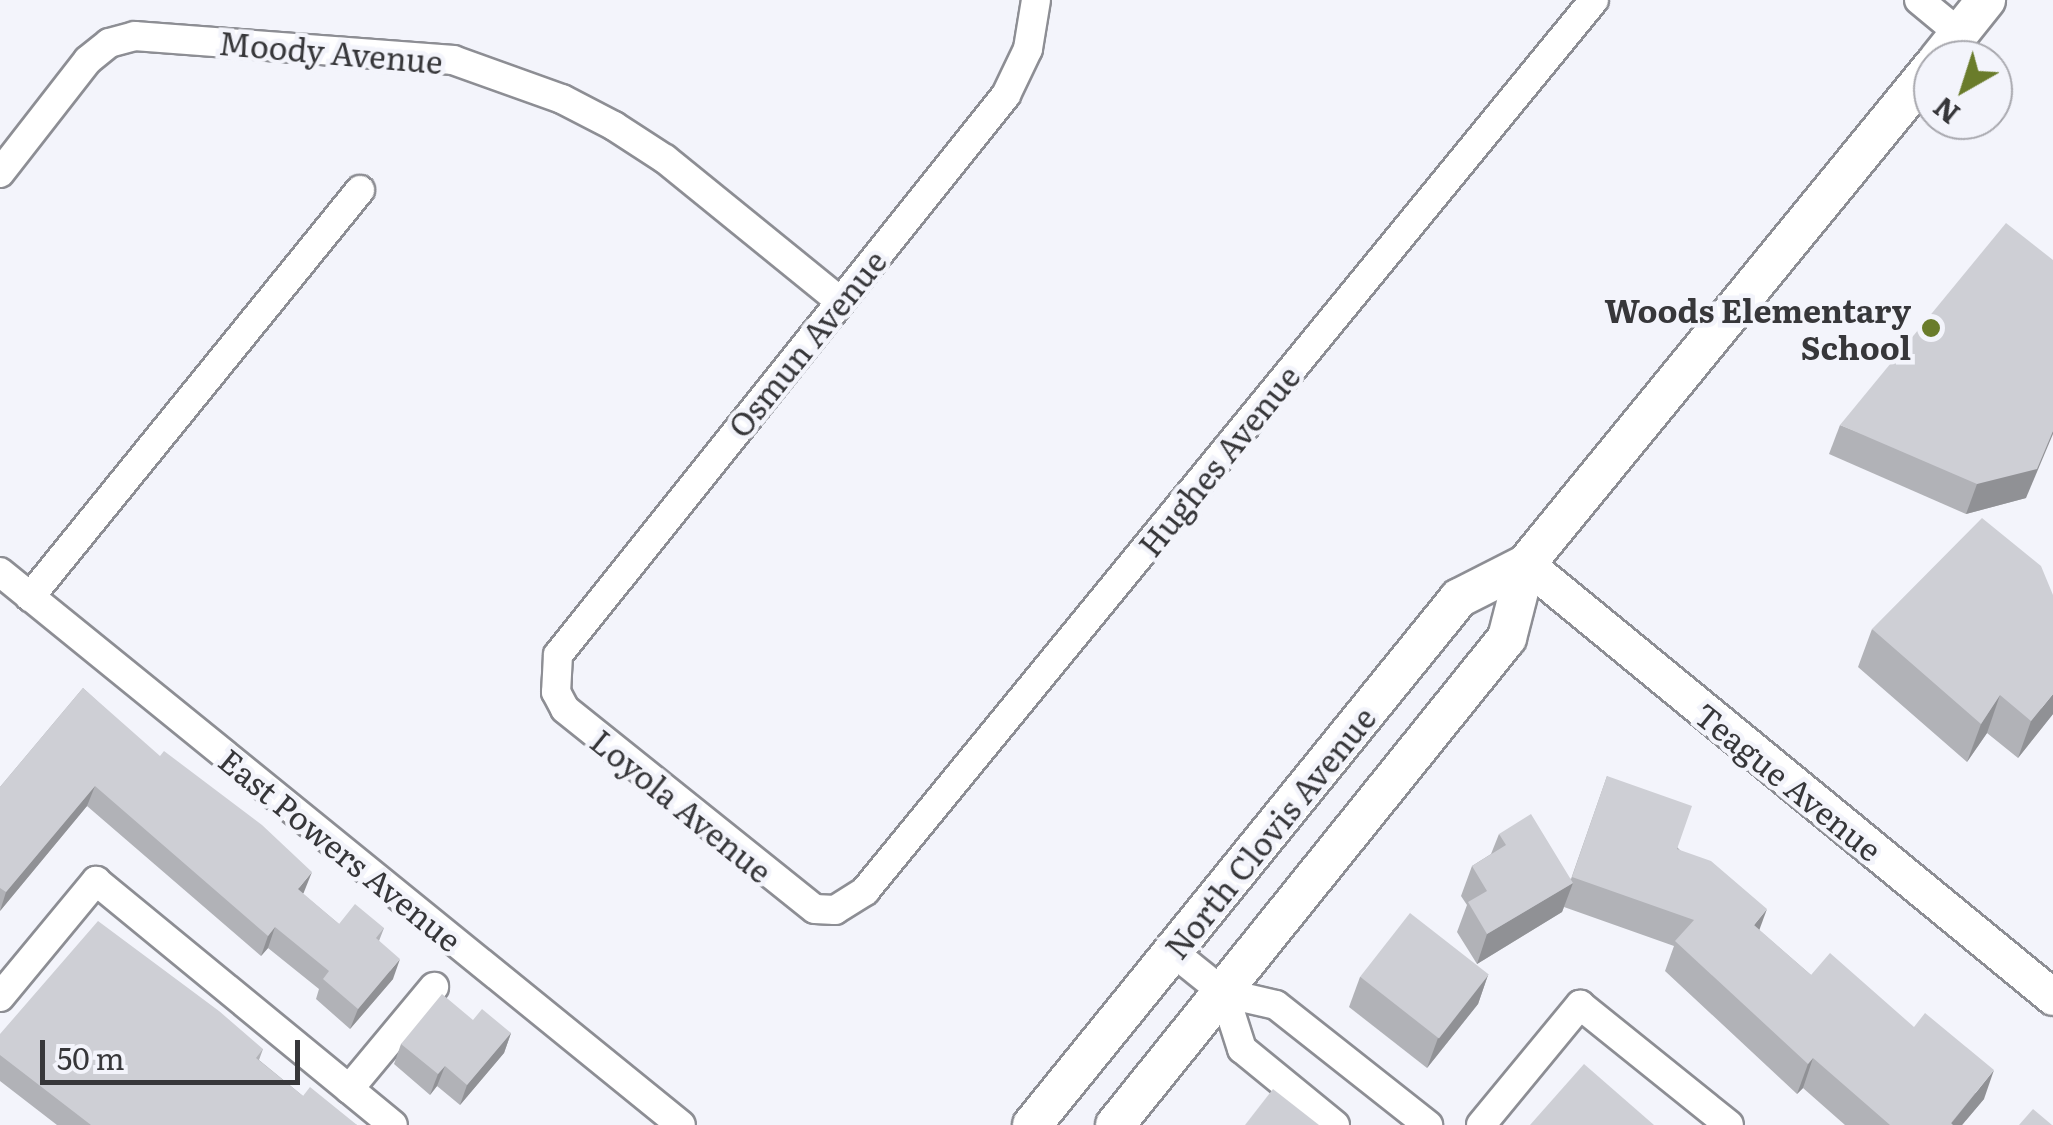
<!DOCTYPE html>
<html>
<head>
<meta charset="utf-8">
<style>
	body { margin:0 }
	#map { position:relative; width:2053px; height:1125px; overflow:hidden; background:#f3f4fb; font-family:Literata,serif }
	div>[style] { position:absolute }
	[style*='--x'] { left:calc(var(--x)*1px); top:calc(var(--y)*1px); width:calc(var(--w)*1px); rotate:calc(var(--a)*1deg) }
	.roads { filter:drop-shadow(2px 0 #8d8e94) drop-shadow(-2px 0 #8d8e94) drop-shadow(0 2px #8d8e94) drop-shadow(0 -2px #8d8e94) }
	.minor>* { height:28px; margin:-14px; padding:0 14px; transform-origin:14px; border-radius:14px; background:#fff }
	.tertiary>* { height:35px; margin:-17.5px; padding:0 17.5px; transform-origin:17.5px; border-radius:17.5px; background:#fff }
	.secondary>* { height:38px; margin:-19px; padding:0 19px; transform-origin:19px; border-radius:19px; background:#fff }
	.wall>* { inset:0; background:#b1b2b7 }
	.shaded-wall>* { inset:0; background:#909195 }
	.building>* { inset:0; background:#cecfd5; transform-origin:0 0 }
	.dots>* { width:28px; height:28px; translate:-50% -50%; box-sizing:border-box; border:5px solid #f3f4fb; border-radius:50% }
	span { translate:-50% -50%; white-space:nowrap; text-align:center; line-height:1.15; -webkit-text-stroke:9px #f3f4fb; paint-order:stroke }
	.street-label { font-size:32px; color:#37373a }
	.poi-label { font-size:32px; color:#37373a; font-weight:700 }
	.right { translate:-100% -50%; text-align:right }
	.north { position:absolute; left:1913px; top:40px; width:100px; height:100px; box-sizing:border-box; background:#f3f4fb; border:2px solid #a8a8ae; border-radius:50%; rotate:219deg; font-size:28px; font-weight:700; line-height:40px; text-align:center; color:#37373a }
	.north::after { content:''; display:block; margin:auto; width:35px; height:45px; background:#6a7c2b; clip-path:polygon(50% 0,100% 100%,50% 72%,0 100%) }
	.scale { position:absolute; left:40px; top:1040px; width:260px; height:45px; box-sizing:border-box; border:5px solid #37373a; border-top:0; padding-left:12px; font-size:30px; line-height:35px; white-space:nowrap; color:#37373a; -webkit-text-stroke:8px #f3f4fb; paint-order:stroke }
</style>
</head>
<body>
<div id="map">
	<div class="roads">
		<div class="minor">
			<i style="--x:1036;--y:0;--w:50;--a:99.3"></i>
			<i style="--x:1028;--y:49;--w:51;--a:115.6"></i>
			<i style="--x:1006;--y:95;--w:717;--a:128.66"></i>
			<i style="--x:558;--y:655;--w:37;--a:93"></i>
			<i style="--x:556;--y:692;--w:19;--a:62"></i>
			<i style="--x:565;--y:709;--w:320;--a:38.7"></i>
			<i style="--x:815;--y:909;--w:20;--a:3"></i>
			<i style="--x:835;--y:910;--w:36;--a:-32"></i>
			<i style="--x:865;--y:891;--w:1151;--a:-50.71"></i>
			<i style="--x:1919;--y:0;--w:52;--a:39.5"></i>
			<i style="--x:0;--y:173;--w:143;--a:-52.1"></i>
			<i style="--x:88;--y:60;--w:27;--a:-39"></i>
			<i style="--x:109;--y:43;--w:27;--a:-15"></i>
			<i style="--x:135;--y:36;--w:319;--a:4.3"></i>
			<i style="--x:453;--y:60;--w:116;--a:19.7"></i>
			<i style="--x:562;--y:99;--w:59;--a:27.4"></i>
			<i style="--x:614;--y:126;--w:61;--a:32.9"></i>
			<i style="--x:665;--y:159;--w:225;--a:39.1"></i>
			<i style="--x:0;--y:572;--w:877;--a:39.08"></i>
			<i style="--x:30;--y:597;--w:524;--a:-50.96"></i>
			<i style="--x:1173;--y:952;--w:65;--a:38.8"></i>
			<i style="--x:0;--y:997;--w:151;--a:-50.4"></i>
			<i style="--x:96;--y:881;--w:384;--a:39.4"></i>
			<i style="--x:349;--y:1089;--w:133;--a:-50.2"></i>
			<i style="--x:1335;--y:1125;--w:120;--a:-140.7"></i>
			<i style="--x:1242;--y:1049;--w:59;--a:-107.8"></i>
			<i style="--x:1224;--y:993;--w:53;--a:13"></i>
			<i style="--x:1276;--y:1005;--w:194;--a:38.3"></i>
			<i style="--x:1481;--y:1125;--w:156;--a:-50.5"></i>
			<i style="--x:1580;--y:1005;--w:191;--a:38.8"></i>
		</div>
		<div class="tertiary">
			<i style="--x:1526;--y:564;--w:682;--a:39.41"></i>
		</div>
		<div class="secondary">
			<i style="--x:1938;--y:60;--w:77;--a:-51.3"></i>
			<i style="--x:1032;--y:1125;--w:678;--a:-50.98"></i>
			<i style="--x:1459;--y:598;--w:75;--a:-26.9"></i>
			<i style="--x:1526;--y:564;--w:643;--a:-50.74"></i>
			<i style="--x:1115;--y:1125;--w:625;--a:-51.17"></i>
			<i style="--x:1507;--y:638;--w:76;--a:-75.6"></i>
		</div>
	</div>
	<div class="wall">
		<i style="clip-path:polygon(1840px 425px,2026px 498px,1966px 514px,1829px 454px)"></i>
		<i style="clip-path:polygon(1872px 629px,2053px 714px,2018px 758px,1987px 733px,1967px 762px,1858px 667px)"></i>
		<i style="clip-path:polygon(83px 688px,304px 892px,303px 894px,339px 924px,384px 928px,379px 941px,393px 979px,350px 1029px,316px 999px,319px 989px,268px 948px,261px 956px,87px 806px,0 911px,0 787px)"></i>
		<i style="clip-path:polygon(1607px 776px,1759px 930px,1811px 975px,1984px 1099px,1962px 1125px,1845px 1125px,1803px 1088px,1797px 1094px,1665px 971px,1674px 946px,1564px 907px,1562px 912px,1477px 964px,1457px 932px,1467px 905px,1461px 896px,1472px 866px,1491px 854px,1499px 834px,1571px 879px)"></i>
		<i style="clip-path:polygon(1488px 975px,1478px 1004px,1427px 1068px,1349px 1007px,1360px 977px)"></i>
		<i style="clip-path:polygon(473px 1020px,511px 1033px,504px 1053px,460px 1105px,437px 1086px,430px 1095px,394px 1064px,401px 1044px)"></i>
		<i style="clip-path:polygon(0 1034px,263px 1049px,259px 1060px,303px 1096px,357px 1125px,57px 1125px,0 1081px)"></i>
	</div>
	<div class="shaded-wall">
		<i style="clip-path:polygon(2053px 431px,2053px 434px,2026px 498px,1966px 514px,1977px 484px)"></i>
		<i style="clip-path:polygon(2053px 694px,2053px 714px,2018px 758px,2031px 721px)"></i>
		<i style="clip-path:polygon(2000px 695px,1987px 733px,1967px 762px,1981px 724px)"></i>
		<i style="clip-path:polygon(95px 786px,87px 806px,0 911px,6px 892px)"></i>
		<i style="clip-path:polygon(312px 872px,304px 892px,291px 909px,298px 889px)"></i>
		<i style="clip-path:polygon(1573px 883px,1562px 912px,1477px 964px,1487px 934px)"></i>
		<i style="clip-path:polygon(1767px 909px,1756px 939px,1754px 925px)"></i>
		<i style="clip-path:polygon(275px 927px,268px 948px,261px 956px,268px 936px)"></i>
		<i style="clip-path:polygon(400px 959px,393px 979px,350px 1029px,358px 1009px)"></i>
		<i style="clip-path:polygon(1488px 975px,1478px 1004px,1427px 1068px,1438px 1038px)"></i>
		<i style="clip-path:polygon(511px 1033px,504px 1053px,460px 1105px,467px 1085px)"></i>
		<i style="clip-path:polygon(1813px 1058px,1803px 1088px,1797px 1094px,1808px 1064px)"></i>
		<i style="clip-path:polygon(445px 1066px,437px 1086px,430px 1095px,438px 1074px)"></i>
		<i style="clip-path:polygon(1994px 1070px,1984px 1099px,1962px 1125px,1950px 1125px)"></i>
	</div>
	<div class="building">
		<i style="clip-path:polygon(2006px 223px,2053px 260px,2053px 431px,2037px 469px,1977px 484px,1840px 425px)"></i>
		<i style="clip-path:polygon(1982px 518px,2041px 566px,2053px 595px,2053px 694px,2031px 721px,2000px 695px,1981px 724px,1872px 629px)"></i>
		<i style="clip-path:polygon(83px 688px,160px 756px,164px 751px,262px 825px,312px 872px,298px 889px,339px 924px,355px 904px,384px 928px,376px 938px,400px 959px,358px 1009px,323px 979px,329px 971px,275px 927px,268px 936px,95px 786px,6px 892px,0 888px,0 787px)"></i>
		<i style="clip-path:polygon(1607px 776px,1692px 806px,1677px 849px,1711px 861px,1767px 909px,1754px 925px,1811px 975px,1830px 953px,1914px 1027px,1925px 1013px,1994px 1070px,1951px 1123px,1953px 1125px,1890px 1125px,1813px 1058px,1808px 1064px,1675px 941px,1694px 920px,1572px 877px)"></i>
		<i style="clip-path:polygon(1531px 814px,1573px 883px,1487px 934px,1468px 902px,1487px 891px,1472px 866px,1506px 845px,1499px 834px)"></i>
		<i style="left:1410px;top:913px;width:100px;height:81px;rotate:38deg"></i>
		<i style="clip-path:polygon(98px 921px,219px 1011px,263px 1049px,256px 1058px,303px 1096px,310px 1087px,357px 1125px,91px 1125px,0 1055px,0 1034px)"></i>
		<i style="clip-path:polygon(442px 994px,473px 1020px,482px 1009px,511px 1033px,467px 1085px,445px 1066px,438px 1074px,401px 1044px)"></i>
		<i style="clip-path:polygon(1584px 1064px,1654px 1125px,1530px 1125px)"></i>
		<i style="clip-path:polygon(1273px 1089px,1319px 1125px,1245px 1125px)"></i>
		<i style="clip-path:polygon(2033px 1109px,2052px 1125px,2019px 1125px)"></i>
	</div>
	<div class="dots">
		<i style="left:1931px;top:328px;background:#6a7c2b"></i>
	</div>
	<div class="street-label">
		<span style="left:331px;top:51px;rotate:5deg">Moody Avenue</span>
		<span style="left:806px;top:343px;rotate:-51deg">Osmun Avenue</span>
		<span style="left:1218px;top:460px;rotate:-51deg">Hughes Avenue</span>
		<span style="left:1789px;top:781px;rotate:39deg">Teague Avenue</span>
		<span style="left:682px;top:805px;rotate:39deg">Loyola Avenue</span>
		<span style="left:1269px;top:832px;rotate:-51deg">North Clovis Avenue</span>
		<span style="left:341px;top:849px;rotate:39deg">East Powers Avenue</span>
	</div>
	<div class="poi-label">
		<span class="right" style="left:1911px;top:328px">Woods Elementary<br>School</span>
	</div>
	<div class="north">N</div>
	<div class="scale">50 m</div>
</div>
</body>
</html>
